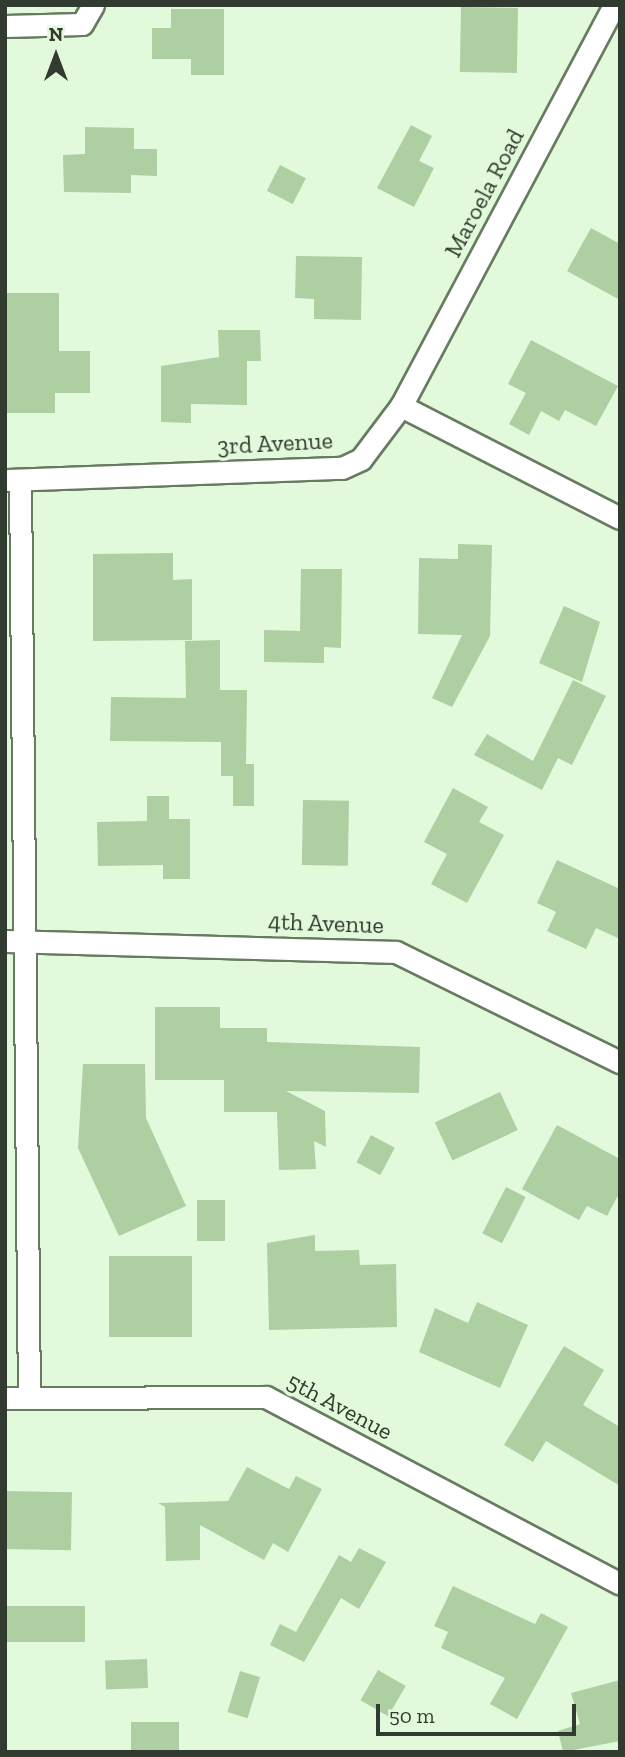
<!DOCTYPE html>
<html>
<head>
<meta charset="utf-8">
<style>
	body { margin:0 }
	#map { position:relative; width:625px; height:1757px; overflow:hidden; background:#e2fadb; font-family:"Zilla Slab",serif }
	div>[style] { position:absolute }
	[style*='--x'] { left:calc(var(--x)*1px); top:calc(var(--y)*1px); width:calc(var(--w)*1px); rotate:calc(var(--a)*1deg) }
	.building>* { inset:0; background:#adcfa2; transform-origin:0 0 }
	.roads { filter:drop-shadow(2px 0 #667b60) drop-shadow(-2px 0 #667b60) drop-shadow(0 2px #667b60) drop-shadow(0 -2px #667b60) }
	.street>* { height:21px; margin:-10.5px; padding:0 10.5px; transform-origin:10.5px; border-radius:10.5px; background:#fff }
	span { translate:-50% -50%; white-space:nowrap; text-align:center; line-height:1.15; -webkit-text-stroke:7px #e2fadb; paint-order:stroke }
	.street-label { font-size:24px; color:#323b2f }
	.frame { position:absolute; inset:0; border:7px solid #323b2f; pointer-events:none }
	.north { position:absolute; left:21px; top:21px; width:70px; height:70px; -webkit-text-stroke:5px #e2fadb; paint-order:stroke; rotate:0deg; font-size:19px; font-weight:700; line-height:28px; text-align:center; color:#323b2f }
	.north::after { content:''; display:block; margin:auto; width:24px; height:32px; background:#323b2f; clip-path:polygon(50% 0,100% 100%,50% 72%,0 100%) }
	.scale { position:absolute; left:376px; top:1704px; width:200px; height:32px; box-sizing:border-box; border:4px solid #323b2f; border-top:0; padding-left:9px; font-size:21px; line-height:24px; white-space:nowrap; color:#323b2f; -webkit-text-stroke:5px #e2fadb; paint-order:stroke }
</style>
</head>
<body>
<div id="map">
	<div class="building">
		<i style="left:461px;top:7px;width:57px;height:65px;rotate:1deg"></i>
		<i style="clip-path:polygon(171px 9px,224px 9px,224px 75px,191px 75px,191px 59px,152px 59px,152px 28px,171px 28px)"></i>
		<i style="clip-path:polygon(411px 125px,432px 136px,419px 161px,434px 168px,414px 207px,377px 188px)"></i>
		<i style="clip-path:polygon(85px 127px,134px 128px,134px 149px,157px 149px,157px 176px,131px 175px,131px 193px,64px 192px,63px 155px,85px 154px)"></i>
		<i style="left:280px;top:165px;width:29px;height:29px;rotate:27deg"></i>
		<i style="clip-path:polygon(591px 228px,620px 244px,620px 300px,567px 271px)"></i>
		<i style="clip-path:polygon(296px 256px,362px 257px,361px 320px,314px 319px,314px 299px,295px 298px)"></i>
		<i style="clip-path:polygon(5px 293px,59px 293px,59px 351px,90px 351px,90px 393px,55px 393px,55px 413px,5px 413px)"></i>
		<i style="clip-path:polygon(218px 330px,260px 330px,261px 361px,247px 361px,247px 405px,191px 404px,191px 423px,161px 422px,161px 366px,219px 357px)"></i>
		<i style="clip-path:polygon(531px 340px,618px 386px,596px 426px,565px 410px,559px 421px,541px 411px,529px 435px,509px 424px,526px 393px,508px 384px)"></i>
		<i style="clip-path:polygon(458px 544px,492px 545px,490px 636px,452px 707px,432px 698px,462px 635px,418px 634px,419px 558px,458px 559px)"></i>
		<i style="clip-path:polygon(173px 553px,173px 580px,192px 579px,192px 640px,93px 641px,93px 554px)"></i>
		<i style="clip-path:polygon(301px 569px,342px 569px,341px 648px,324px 647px,324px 663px,264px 662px,264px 630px,300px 631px)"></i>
		<i style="clip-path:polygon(564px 606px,600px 622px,582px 682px,539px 663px)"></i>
		<i style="clip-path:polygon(220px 640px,220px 690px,247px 690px,246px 764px,254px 764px,254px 806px,233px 806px,233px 776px,221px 776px,221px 742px,110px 741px,111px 697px,186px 698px,185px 641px)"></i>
		<i style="clip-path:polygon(573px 680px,606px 696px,572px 765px,558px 758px,542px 790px,474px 755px,487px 734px,533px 761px)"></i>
		<i style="clip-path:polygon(453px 788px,488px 807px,479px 822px,504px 835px,467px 903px,431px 884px,447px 854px,424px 842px)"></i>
		<i style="clip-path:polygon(147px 796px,169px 796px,169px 819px,190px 819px,190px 879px,163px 879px,163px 865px,98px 866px,97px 822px,147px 821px)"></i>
		<i style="left:303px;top:800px;width:46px;height:65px;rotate:1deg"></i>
		<i style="clip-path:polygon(557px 860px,620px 889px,620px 939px,596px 928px,586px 949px,547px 931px,556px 912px,537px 903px)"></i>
		<i style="clip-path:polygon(155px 1007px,220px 1007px,220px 1028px,267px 1028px,267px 1042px,420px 1047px,419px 1093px,286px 1091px,325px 1111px,326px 1147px,314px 1141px,316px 1169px,279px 1170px,277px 1112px,224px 1112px,224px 1080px,155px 1080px)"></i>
		<i style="clip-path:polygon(83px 1064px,145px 1064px,146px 1118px,186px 1206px,119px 1236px,78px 1148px)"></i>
		<i style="left:500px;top:1092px;width:42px;height:72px;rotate:65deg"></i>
		<i style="clip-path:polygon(557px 1125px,620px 1159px,620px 1192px,607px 1216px,587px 1206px,579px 1220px,522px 1189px)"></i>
		<i style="left:371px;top:1135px;width:27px;height:31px;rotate:28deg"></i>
		<i style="left:506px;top:1187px;width:22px;height:52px;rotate:27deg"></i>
		<i style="left:197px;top:1200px;width:28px;height:41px"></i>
		<i style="clip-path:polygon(315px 1235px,315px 1251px,359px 1250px,360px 1265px,396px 1264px,397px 1327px,269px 1330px,267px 1243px)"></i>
		<i style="left:109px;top:1256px;width:83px;height:81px"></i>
		<i style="clip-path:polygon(477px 1302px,528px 1325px,500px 1388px,419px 1352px,435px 1308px,468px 1323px)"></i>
		<i style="clip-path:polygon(564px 1346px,604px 1370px,583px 1405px,620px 1427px,620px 1486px,546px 1441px,533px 1462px,504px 1445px)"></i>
		<i style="clip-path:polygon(247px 1467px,289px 1489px,296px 1476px,322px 1489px,288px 1552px,273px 1543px,264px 1560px,200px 1525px,200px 1560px,166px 1561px,165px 1507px,158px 1503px,228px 1501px)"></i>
		<i style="left:5px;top:1491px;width:67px;height:58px;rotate:1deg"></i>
		<i style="clip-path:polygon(359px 1548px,386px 1562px,359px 1609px,341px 1598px,304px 1662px,270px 1645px,280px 1624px,296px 1632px,339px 1555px,351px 1562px)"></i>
		<i style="clip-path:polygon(453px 1586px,535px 1624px,541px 1613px,568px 1627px,517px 1719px,490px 1704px,505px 1678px,441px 1648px,448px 1632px,434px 1626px)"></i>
		<i style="left:85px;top:1606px;width:36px;height:80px;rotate:90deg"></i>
		<i style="left:147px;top:1659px;width:29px;height:42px;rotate:88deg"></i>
		<i style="left:378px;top:1670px;width:32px;height:35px;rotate:30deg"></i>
		<i style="left:240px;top:1671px;width:21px;height:43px;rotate:17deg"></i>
		<i style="clip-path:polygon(620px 1680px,620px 1741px,563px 1752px,558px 1731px,580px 1724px,571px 1693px)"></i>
		<i style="left:131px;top:1722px;width:48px;height:30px"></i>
	</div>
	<div class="roads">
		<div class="street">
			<i style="--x:5;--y:26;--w:77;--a:-1.5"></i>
			<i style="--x:82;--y:24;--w:22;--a:-60"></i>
			<i style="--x:401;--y:406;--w:246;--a:27.1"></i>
			<i style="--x:7;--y:480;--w:335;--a:-2.1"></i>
			<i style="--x:342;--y:468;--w:21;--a:-25"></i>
			<i style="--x:361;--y:459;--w:66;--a:-53"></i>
			<i style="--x:401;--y:406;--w:454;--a:-62"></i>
			<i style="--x:20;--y:480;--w:918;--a:89.44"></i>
			<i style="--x:5;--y:941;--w:391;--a:1.6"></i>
			<i style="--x:396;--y:952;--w:250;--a:26.2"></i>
			<i style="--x:5;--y:1398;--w:261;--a:-0.2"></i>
			<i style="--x:266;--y:1397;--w:400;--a:27.8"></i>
		</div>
	</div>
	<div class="street-label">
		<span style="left:484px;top:193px;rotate:-62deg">Maroela Road</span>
		<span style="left:275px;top:443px;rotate:-3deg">3rd Avenue</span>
		<span style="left:326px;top:923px;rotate:2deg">4th Avenue</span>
		<span style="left:340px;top:1406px;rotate:28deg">5th Avenue</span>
	</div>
	<div class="frame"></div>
	<div class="north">N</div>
	<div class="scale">50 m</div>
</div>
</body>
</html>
